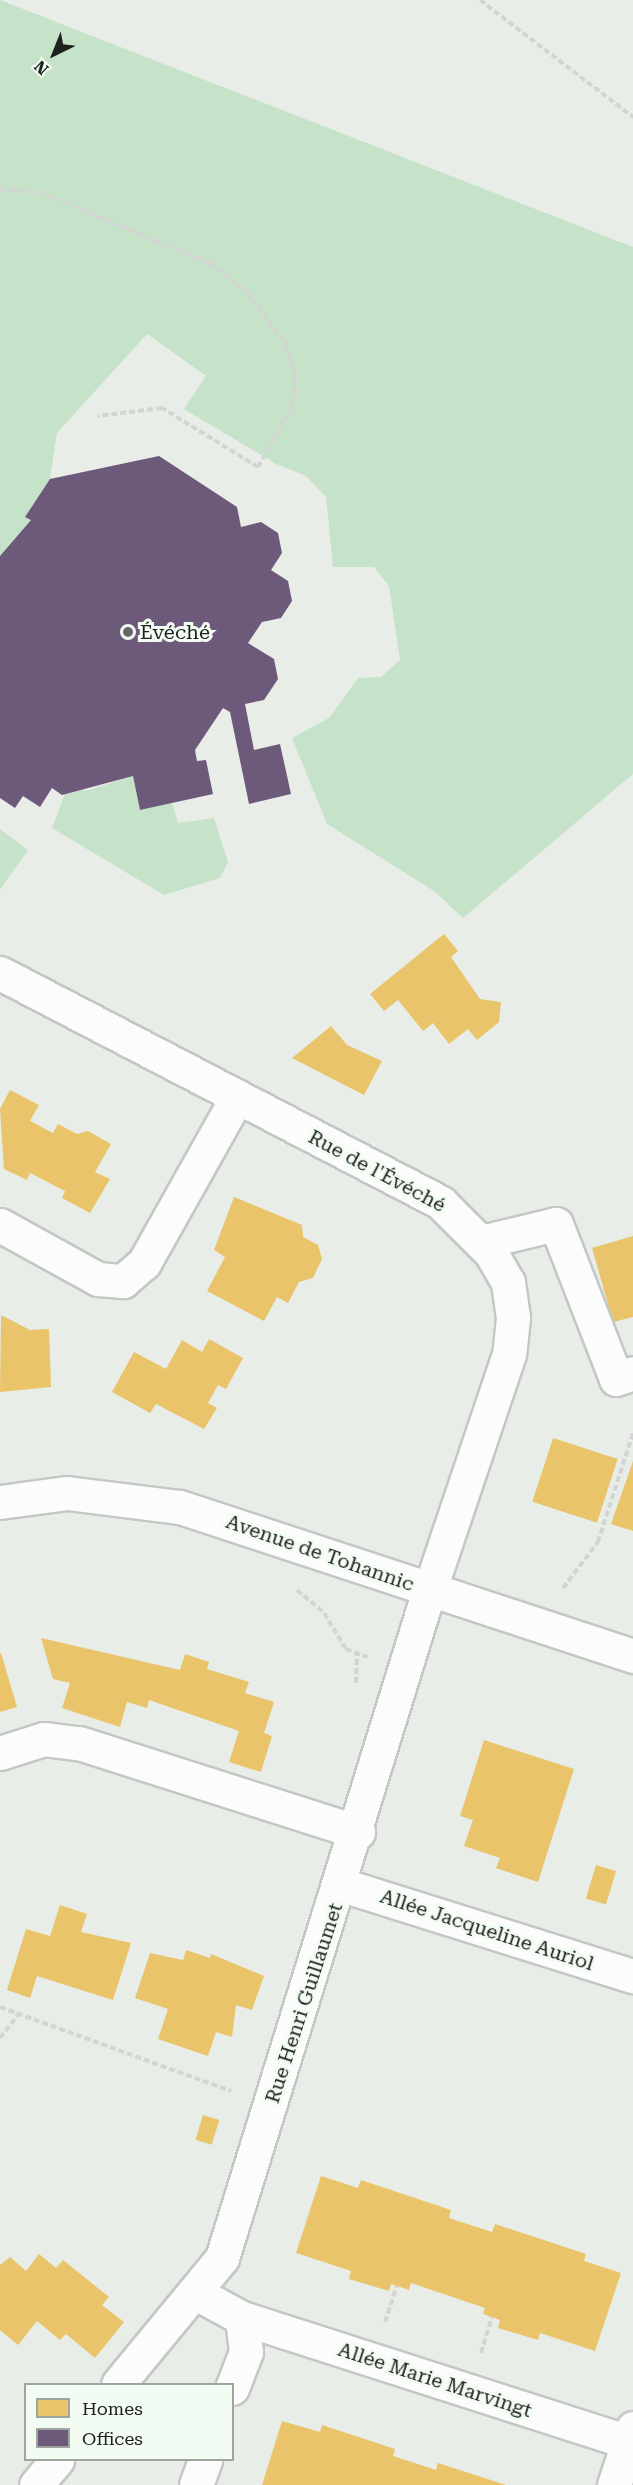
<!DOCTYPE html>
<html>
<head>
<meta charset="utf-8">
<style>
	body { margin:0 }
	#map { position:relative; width:633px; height:2485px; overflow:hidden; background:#e8ede8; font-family:"Roboto Serif",serif }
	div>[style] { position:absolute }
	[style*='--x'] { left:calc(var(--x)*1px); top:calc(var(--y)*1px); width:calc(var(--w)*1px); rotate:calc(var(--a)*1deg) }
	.green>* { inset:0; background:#c6e3c9 }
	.homes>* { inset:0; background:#e9c46a; transform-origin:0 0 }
	.offices>* { inset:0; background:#6d597a }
	.path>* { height:4px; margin-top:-2px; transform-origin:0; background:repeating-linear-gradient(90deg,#d3d4d3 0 6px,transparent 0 9px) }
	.roads { filter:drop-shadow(2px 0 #c4c8c4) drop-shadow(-2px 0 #c4c8c4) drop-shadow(0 2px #c4c8c4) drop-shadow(0 -2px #c4c8c4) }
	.minor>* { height:33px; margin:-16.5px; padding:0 16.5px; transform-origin:16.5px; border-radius:16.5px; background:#fcfcfc }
	.tertiary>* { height:33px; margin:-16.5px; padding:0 16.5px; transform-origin:16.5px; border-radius:16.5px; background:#fcfcfc }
	.dots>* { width:16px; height:16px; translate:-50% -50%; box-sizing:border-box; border:3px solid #f3fcf3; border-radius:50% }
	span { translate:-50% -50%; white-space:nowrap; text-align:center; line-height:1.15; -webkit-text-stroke:6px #f3fcf3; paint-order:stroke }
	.poi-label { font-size:20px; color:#1e211e }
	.left { translate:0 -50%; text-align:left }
	.street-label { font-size:20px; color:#1e211e }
	.legend { position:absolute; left:24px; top:2383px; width:210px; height:78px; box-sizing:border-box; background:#f3fcf3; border:2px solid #9ea49e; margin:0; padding:8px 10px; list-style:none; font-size:18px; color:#1e211e }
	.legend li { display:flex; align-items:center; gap:12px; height:30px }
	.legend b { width:30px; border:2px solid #9ea49e }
	.north { position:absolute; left:24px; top:24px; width:60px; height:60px; -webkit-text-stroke:4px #f3fcf3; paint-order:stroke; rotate:223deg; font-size:16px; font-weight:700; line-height:24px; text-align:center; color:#1e211e }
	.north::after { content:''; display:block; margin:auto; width:21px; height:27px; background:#1e211e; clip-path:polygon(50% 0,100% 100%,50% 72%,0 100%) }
</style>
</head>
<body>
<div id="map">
	<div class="green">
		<i style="clip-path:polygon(0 0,633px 247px,633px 774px,463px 918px,434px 891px,327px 824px,292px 738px,329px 718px,358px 678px,381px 677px,400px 660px,389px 586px,374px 567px,333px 567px,326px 497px,306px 476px,276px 464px,184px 409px,206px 376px,147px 334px,57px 433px,50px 479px,26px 517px,31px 520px,0 556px)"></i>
		<i style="clip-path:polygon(133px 776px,140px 810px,172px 803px,178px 823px,214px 818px,228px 862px,220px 878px,164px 895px,52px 828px,66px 791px,89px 790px)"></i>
		<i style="clip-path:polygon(0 829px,28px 850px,0 890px)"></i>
	</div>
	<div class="homes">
		<i style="clip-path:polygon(444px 934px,458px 951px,451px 957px,480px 999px,501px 1002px,499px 1022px,477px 1040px,468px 1029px,449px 1044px,433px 1023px,423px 1031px,398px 1000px,384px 1011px,370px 994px)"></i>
		<i style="clip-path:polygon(331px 1026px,347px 1045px,382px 1061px,364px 1095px,292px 1058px)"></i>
		<i style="clip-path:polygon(10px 1090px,39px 1105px,30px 1121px,53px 1133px,58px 1124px,77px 1134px,88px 1131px,111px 1144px,95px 1172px,110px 1179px,90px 1213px,62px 1198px,65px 1191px,30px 1173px,27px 1180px,4px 1169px,0 1109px)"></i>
		<i style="clip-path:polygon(234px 1197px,302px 1225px,303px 1237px,318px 1245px,322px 1259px,313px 1278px,299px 1282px,288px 1303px,277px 1297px,264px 1321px,207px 1291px,225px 1257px,214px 1250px)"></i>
		<i style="clip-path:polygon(633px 1236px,633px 1317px,613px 1322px,592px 1248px)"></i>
		<i style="clip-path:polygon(1px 1315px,30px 1330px,49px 1329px,51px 1387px,0 1392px)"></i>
		<i style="clip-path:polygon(209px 1339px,243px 1358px,226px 1389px,218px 1385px,208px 1403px,217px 1408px,204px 1429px,156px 1404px,150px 1413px,112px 1392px,134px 1352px,166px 1369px,182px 1340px,202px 1352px)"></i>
		<i style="left:553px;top:1438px;width:68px;height:67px;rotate:18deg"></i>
		<i style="clip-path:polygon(633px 1461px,633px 1531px,611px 1524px)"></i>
		<i style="clip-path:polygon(41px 1638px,180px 1670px,185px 1654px,209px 1662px,207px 1669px,249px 1682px,245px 1693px,274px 1702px,264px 1733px,272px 1736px,261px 1772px,229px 1762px,239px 1731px,149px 1700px,147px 1708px,127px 1702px,120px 1727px,62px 1708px,70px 1683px,53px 1679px)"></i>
		<i style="clip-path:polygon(1px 1653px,17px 1707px,0 1712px,0 1654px)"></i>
		<i style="clip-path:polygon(484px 1740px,574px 1769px,538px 1882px,496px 1868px,500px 1858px,464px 1846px,473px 1820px,460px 1816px)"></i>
		<i style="left:596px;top:1865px;width:21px;height:35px;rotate:17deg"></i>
		<i style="clip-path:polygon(60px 1905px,87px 1914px,81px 1932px,131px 1943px,113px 2000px,37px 1976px,30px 1998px,7px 1990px,26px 1929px,50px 1936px)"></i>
		<i style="clip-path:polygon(186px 1950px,210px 1958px,211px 1954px,264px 1976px,252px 2010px,236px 2005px,232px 2037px,216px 2032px,208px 2056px,158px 2039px,168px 2009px,135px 1998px,150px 1953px,183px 1960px)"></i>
		<i style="left:203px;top:2115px;width:17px;height:26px;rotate:17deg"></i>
		<i style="clip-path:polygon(321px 2176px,358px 2188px,361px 2180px,451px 2210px,449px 2218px,492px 2232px,495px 2224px,586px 2254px,584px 2261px,621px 2273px,595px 2351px,540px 2333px,538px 2340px,498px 2328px,500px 2320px,483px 2314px,485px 2308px,411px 2283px,409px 2290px,391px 2284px,389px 2291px,349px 2279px,351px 2271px,296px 2253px)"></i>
		<i style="clip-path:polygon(39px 2254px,56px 2268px,63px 2260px,109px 2297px,102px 2305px,124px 2322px,95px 2358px,66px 2334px,60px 2340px,37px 2321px,18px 2345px,0 2330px,0 2265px,10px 2257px,26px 2271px)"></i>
		<i style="clip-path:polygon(282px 2421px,320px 2432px,322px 2425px,395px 2449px,393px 2456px,436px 2470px,438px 2463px,506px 2485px,262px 2485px)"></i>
	</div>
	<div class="offices">
		<i style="clip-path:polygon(159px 456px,237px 507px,241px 527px,261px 522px,278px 533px,282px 553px,271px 570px,288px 581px,292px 601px,281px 618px,262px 622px,248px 643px,274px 659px,278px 679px,264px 700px,245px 704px,254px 750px,280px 744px,291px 794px,249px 804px,230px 712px,223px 708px,195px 750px,197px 761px,206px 760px,213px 794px,140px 810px,133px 776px,62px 795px,52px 788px,40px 807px,23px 796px,15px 808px,0 798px,0 556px,31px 520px,25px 517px,50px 479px)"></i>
	</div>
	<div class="path">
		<i style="--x:480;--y:0;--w:193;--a:37.4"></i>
		<i style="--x:0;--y:189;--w:38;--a:5"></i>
		<i style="--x:38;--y:192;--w:186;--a:22.4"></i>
		<i style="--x:210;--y:263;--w:47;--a:38.1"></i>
		<i style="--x:247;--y:292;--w:65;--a:53.1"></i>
		<i style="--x:286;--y:344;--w:35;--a:74"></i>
		<i style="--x:296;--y:378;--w:29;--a:98"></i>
		<i style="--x:292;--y:407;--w:69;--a:119.5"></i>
		<i style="--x:258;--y:467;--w:113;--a:-148.4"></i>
		<i style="--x:162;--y:408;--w:65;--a:173"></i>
		<i style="--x:563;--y:1588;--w:58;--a:-52.7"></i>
		<i style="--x:598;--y:1542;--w:114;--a:-72.2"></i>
		<i style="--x:297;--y:1590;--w:35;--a:40"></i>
		<i style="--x:324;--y:1613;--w:42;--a:58.6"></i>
		<i style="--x:346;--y:1649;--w:23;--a:20"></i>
		<i style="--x:356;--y:1683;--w:29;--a:-88"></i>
		<i style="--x:0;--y:2007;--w:246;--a:20"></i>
		<i style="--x:0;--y:2038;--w:31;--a:-52"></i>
		<i style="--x:385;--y:2322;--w:38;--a:-72"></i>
		<i style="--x:481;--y:2353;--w:38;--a:-73"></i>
	</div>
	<div class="roads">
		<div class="minor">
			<i style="--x:0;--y:973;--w:497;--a:27.5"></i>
			<i style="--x:441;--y:1203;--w:71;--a:45"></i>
			<i style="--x:491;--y:1253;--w:34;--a:60"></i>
			<i style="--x:508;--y:1282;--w:36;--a:82"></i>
			<i style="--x:513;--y:1318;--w:36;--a:96"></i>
			<i style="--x:509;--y:1354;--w:276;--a:108.6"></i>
			<i style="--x:421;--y:1616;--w:672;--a:107.22"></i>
			<i style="--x:222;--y:2258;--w:163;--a:129.5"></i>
			<i style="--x:0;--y:1225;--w:112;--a:28.9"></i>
			<i style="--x:98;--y:1279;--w:25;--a:5"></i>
			<i style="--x:123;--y:1281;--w:28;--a:-41"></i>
			<i style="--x:144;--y:1263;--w:190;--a:-60.7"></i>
			<i style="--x:481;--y:1242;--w:77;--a:-13.5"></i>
			<i style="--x:556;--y:1224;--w:166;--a:68.8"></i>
			<i style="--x:616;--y:1379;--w:18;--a:-19"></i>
			<i style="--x:0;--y:1753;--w:46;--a:-17.7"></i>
			<i style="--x:44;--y:1739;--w:35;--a:7"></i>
			<i style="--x:79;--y:1743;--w:293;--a:17.7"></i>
			<i style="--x:342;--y:1885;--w:305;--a:17.4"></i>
			<i style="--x:194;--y:2292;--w:55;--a:28.4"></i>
			<i style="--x:242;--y:2318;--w:405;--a:17.8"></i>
			<i style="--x:232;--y:2388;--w:39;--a:-69"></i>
			<i style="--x:246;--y:2352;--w:34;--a:-97"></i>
			<i style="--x:36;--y:2485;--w:33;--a:-50"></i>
			<i style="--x:196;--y:2485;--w:27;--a:-70"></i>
			<i style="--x:614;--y:2485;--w:60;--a:-71.6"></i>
		</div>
		<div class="tertiary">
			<i style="--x:0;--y:1502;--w:68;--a:-7.7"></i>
			<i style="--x:67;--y:1493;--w:114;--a:7.1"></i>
			<i style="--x:180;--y:1507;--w:477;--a:18.2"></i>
		</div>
	</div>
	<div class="dots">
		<i style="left:128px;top:632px;background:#656865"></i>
	</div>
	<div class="poi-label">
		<span class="left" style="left:140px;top:632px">Évéché</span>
	</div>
	<div class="street-label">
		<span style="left:377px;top:1171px;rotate:28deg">Rue de l'Évéché</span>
		<span style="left:320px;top:1553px;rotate:19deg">Avenue de Tohannic</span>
		<span style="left:487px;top:1930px;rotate:18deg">Allée Jacqueline Auriol</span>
		<span style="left:304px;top:2003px;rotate:-72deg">Rue Henri Guillaumet</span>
		<span style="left:435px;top:2380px;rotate:18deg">Allée Marie Marvingt</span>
	</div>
	<ul class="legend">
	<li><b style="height:16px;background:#e9c46a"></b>Homes</li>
	<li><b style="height:16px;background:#6d597a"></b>Offices</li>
	</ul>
	<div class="north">N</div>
</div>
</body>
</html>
